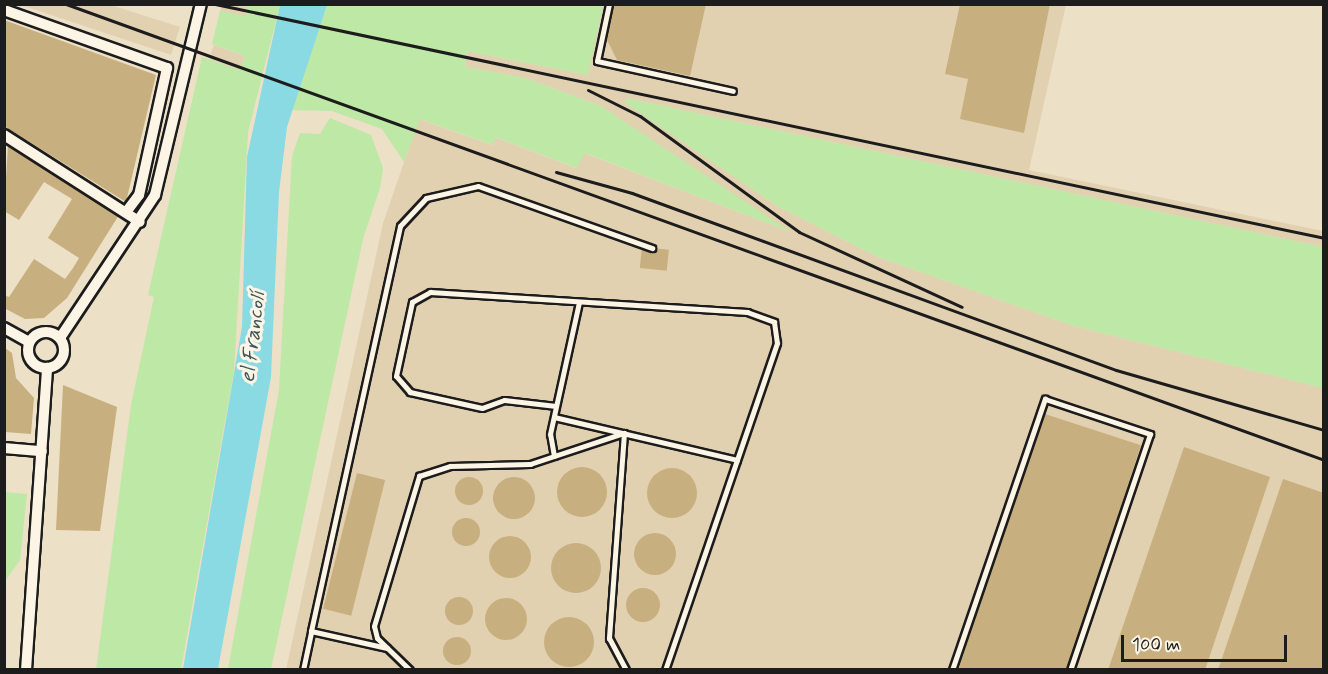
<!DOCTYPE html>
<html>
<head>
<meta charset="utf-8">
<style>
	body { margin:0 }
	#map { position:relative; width:1328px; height:674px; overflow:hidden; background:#ece0c6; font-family:Mynerve,sans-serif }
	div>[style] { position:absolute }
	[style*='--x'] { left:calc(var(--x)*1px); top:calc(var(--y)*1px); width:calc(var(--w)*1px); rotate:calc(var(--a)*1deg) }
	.built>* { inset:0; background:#e1d1b1; transform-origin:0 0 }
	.green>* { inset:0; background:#bde8a5 }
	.water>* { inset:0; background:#8adae4 }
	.building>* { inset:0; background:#c8af7f; transform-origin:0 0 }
	.round { border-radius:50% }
	.roads { filter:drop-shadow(2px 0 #1c1c1c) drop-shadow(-2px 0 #1c1c1c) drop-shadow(0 2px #1c1c1c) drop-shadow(0 -2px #1c1c1c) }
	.lane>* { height:5px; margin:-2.5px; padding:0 2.5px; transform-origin:2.5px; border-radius:2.5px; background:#fcf5e5 }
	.street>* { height:10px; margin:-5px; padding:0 5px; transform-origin:5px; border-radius:5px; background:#fcf5e5 }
	.street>.ring { margin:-5px; padding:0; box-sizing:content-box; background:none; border:10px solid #fcf5e5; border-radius:50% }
	.rail>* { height:3px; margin:-1.5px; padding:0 1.5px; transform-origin:1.5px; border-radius:1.5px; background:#1c1c1c }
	span { translate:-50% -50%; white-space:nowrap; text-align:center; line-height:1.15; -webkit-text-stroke:6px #fcf5e5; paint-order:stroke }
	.water-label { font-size:21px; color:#3d5558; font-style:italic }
	.frame { position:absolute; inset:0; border:6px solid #1c1c1c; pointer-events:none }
	.scale { position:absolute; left:1121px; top:635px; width:166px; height:27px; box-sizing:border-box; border:3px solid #1c1c1c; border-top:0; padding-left:8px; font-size:18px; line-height:21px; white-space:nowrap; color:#1c1c1c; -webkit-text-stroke:4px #fcf5e5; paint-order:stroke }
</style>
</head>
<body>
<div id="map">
	<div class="built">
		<i style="clip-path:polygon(21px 5px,111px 5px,180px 27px,171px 55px)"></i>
		<i style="clip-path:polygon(223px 5px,247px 7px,246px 17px,220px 11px)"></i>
		<i style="clip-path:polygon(603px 5px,1066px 5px,1029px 170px,1323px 231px,1323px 247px,626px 98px,626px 103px,779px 207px,878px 257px,1074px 326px,1323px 388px,1323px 669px,286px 670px,383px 223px,419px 119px,492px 145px,494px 137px,576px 168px,584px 153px,788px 231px,601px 106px,525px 78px,465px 67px,467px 51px,588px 75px)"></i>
		<i style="left:214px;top:45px;width:33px;height:15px;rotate:20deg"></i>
	</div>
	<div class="green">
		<i style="clip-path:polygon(236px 5px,280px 5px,248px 132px,234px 371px,181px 669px,96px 670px,131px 405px,154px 297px,148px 295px,202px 57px,240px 70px,245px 56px,212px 44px,220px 11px,246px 16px,247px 7px)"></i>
		<i style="clip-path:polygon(327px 5px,603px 5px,588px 75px,467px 51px,465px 67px,525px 78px,601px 106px,791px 232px,585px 153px,577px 168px,495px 137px,493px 145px,420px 119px,404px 162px,382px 129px,332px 111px,291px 110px)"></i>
		<i style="clip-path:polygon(626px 98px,1323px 247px,1323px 388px,1074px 326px,878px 257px,779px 207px,625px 103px)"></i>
		<i style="clip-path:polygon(330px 118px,371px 135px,383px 168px,380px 188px,363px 239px,271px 669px,228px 669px,279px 390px,292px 156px,300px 133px,320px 134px)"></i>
		<i style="clip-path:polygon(4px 492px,27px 494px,20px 560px,6px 580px)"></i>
	</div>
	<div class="water">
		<i style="clip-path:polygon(280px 5px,327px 5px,287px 127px,279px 192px,271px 377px,218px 669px,183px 669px,242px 327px,247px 157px)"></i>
	</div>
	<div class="building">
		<i style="clip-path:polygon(613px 4px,706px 4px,690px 76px,617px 60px,607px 40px)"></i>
		<i style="clip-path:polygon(960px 4px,1050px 4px,1024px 133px,960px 119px,968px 79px,945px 74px)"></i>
		<i style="clip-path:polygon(4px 20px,156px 75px,126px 202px,4px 126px)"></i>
		<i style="clip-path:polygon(8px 145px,119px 215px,67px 298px,44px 318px,25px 319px,4px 308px,4px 295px,9px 297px,34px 259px,65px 279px,73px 268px,79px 258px,48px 238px,72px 199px,44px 182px,19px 220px,4px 211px)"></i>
		<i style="left:642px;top:247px;width:27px;height:21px;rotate:6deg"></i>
		<i style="clip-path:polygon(5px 348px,12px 353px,16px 378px,34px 398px,31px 434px,5px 432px)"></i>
		<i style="clip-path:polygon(63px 385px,117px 407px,100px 531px,56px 530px)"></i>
		<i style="left:1042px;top:413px;width:104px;height:271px;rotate:18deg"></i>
		<i style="clip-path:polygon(1184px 447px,1270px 477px,1205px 670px,1108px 670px)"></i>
		<i class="round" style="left:557px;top:467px;width:50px;height:50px"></i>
		<i class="round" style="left:647px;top:468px;width:50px;height:50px"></i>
		<i style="left:357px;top:473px;width:29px;height:140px;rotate:14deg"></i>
		<i class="round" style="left:493px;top:477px;width:42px;height:42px"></i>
		<i class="round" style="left:455px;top:477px;width:28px;height:28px"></i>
		<i style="clip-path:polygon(1283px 479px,1324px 493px,1324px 670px,1218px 670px)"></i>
		<i class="round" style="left:452px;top:518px;width:28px;height:28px"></i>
		<i class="round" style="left:634px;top:533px;width:42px;height:42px"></i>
		<i class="round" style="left:489px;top:536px;width:42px;height:42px"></i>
		<i class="round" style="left:551px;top:543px;width:50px;height:50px"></i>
		<i class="round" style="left:626px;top:588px;width:34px;height:34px"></i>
		<i class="round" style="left:445px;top:597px;width:28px;height:28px"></i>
		<i class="round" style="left:485px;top:598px;width:42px;height:42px"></i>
		<i class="round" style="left:544px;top:617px;width:50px;height:50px"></i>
		<i class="round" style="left:443px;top:637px;width:28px;height:28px"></i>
	</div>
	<div class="roads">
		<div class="lane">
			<i style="--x:609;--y:4;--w:58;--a:101.9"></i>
			<i style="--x:597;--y:61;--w:139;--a:12.4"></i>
			<i style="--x:556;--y:406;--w:52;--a:-173.4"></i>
			<i style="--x:504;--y:400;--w:23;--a:160"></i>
			<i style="--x:482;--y:408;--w:74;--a:-167.5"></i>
			<i style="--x:410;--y:392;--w:21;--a:-131"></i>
			<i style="--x:396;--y:376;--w:76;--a:-77.8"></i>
			<i style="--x:412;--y:302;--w:21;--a:-29"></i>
			<i style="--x:430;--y:292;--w:318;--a:3.6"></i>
			<i style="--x:747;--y:312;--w:29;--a:20"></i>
			<i style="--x:774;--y:322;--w:21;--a:82"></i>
			<i style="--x:777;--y:343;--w:346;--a:108.9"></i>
			<i style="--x:554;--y:417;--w:188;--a:13.2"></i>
			<i style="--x:554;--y:456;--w:22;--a:-100"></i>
			<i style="--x:550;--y:434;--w:135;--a:-77.6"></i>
			<i style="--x:387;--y:648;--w:78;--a:-167.4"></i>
			<i style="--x:311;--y:631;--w:415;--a:-77.6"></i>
			<i style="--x:400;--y:226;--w:38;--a:-47"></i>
			<i style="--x:426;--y:198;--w:53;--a:-13"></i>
			<i style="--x:478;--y:186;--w:185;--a:19.6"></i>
			<i style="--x:303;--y:670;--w:40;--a:-78"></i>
			<i style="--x:410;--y:670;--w:46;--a:-135.9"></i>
			<i style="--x:377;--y:638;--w:12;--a:-104"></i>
			<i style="--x:374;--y:626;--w:157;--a:-73.3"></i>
			<i style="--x:419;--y:476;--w:33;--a:-18"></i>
			<i style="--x:450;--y:466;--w:80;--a:-1.4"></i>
			<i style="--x:530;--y:464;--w:99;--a:-18.3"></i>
			<i style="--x:624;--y:433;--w:206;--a:94.2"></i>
			<i style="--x:609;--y:638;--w:36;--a:62"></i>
			<i style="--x:952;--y:670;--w:287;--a:-71.1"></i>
			<i style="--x:1045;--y:399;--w:111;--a:18.4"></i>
			<i style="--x:1150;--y:434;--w:249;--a:108.7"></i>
		</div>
		<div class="street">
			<i style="--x:4;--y:10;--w:173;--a:19.6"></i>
			<i style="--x:167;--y:68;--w:130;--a:102.4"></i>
			<i style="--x:139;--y:195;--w:21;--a:127"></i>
			<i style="--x:4;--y:135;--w:161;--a:32.6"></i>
			<i style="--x:4;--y:328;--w:29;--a:29"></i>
			<i class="ring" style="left:28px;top:332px;width:26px;height:26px"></i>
			<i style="--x:60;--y:338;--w:172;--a:-56.4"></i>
			<i style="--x:155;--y:195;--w:196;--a:-76.5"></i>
			<i style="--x:4;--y:448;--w:38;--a:5"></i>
			<i style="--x:26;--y:670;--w:303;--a:-86"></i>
		</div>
	</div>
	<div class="rail">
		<i style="--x:66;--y:4;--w:1338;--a:19.92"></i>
		<i style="--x:215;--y:4;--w:1133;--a:11.91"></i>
		<i style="--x:588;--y:90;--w:58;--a:26.6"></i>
		<i style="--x:640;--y:116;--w:197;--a:36.1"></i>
		<i style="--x:799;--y:232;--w:179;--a:24.7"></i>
		<i style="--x:556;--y:172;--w:79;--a:15.4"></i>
		<i style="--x:632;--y:193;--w:515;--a:20.09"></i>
		<i style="--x:1116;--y:370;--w:216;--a:16.1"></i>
	</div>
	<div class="water-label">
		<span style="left:253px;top:337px;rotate:-83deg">el Francolí</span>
	</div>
	<div class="frame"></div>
	<div class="scale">100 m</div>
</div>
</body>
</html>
